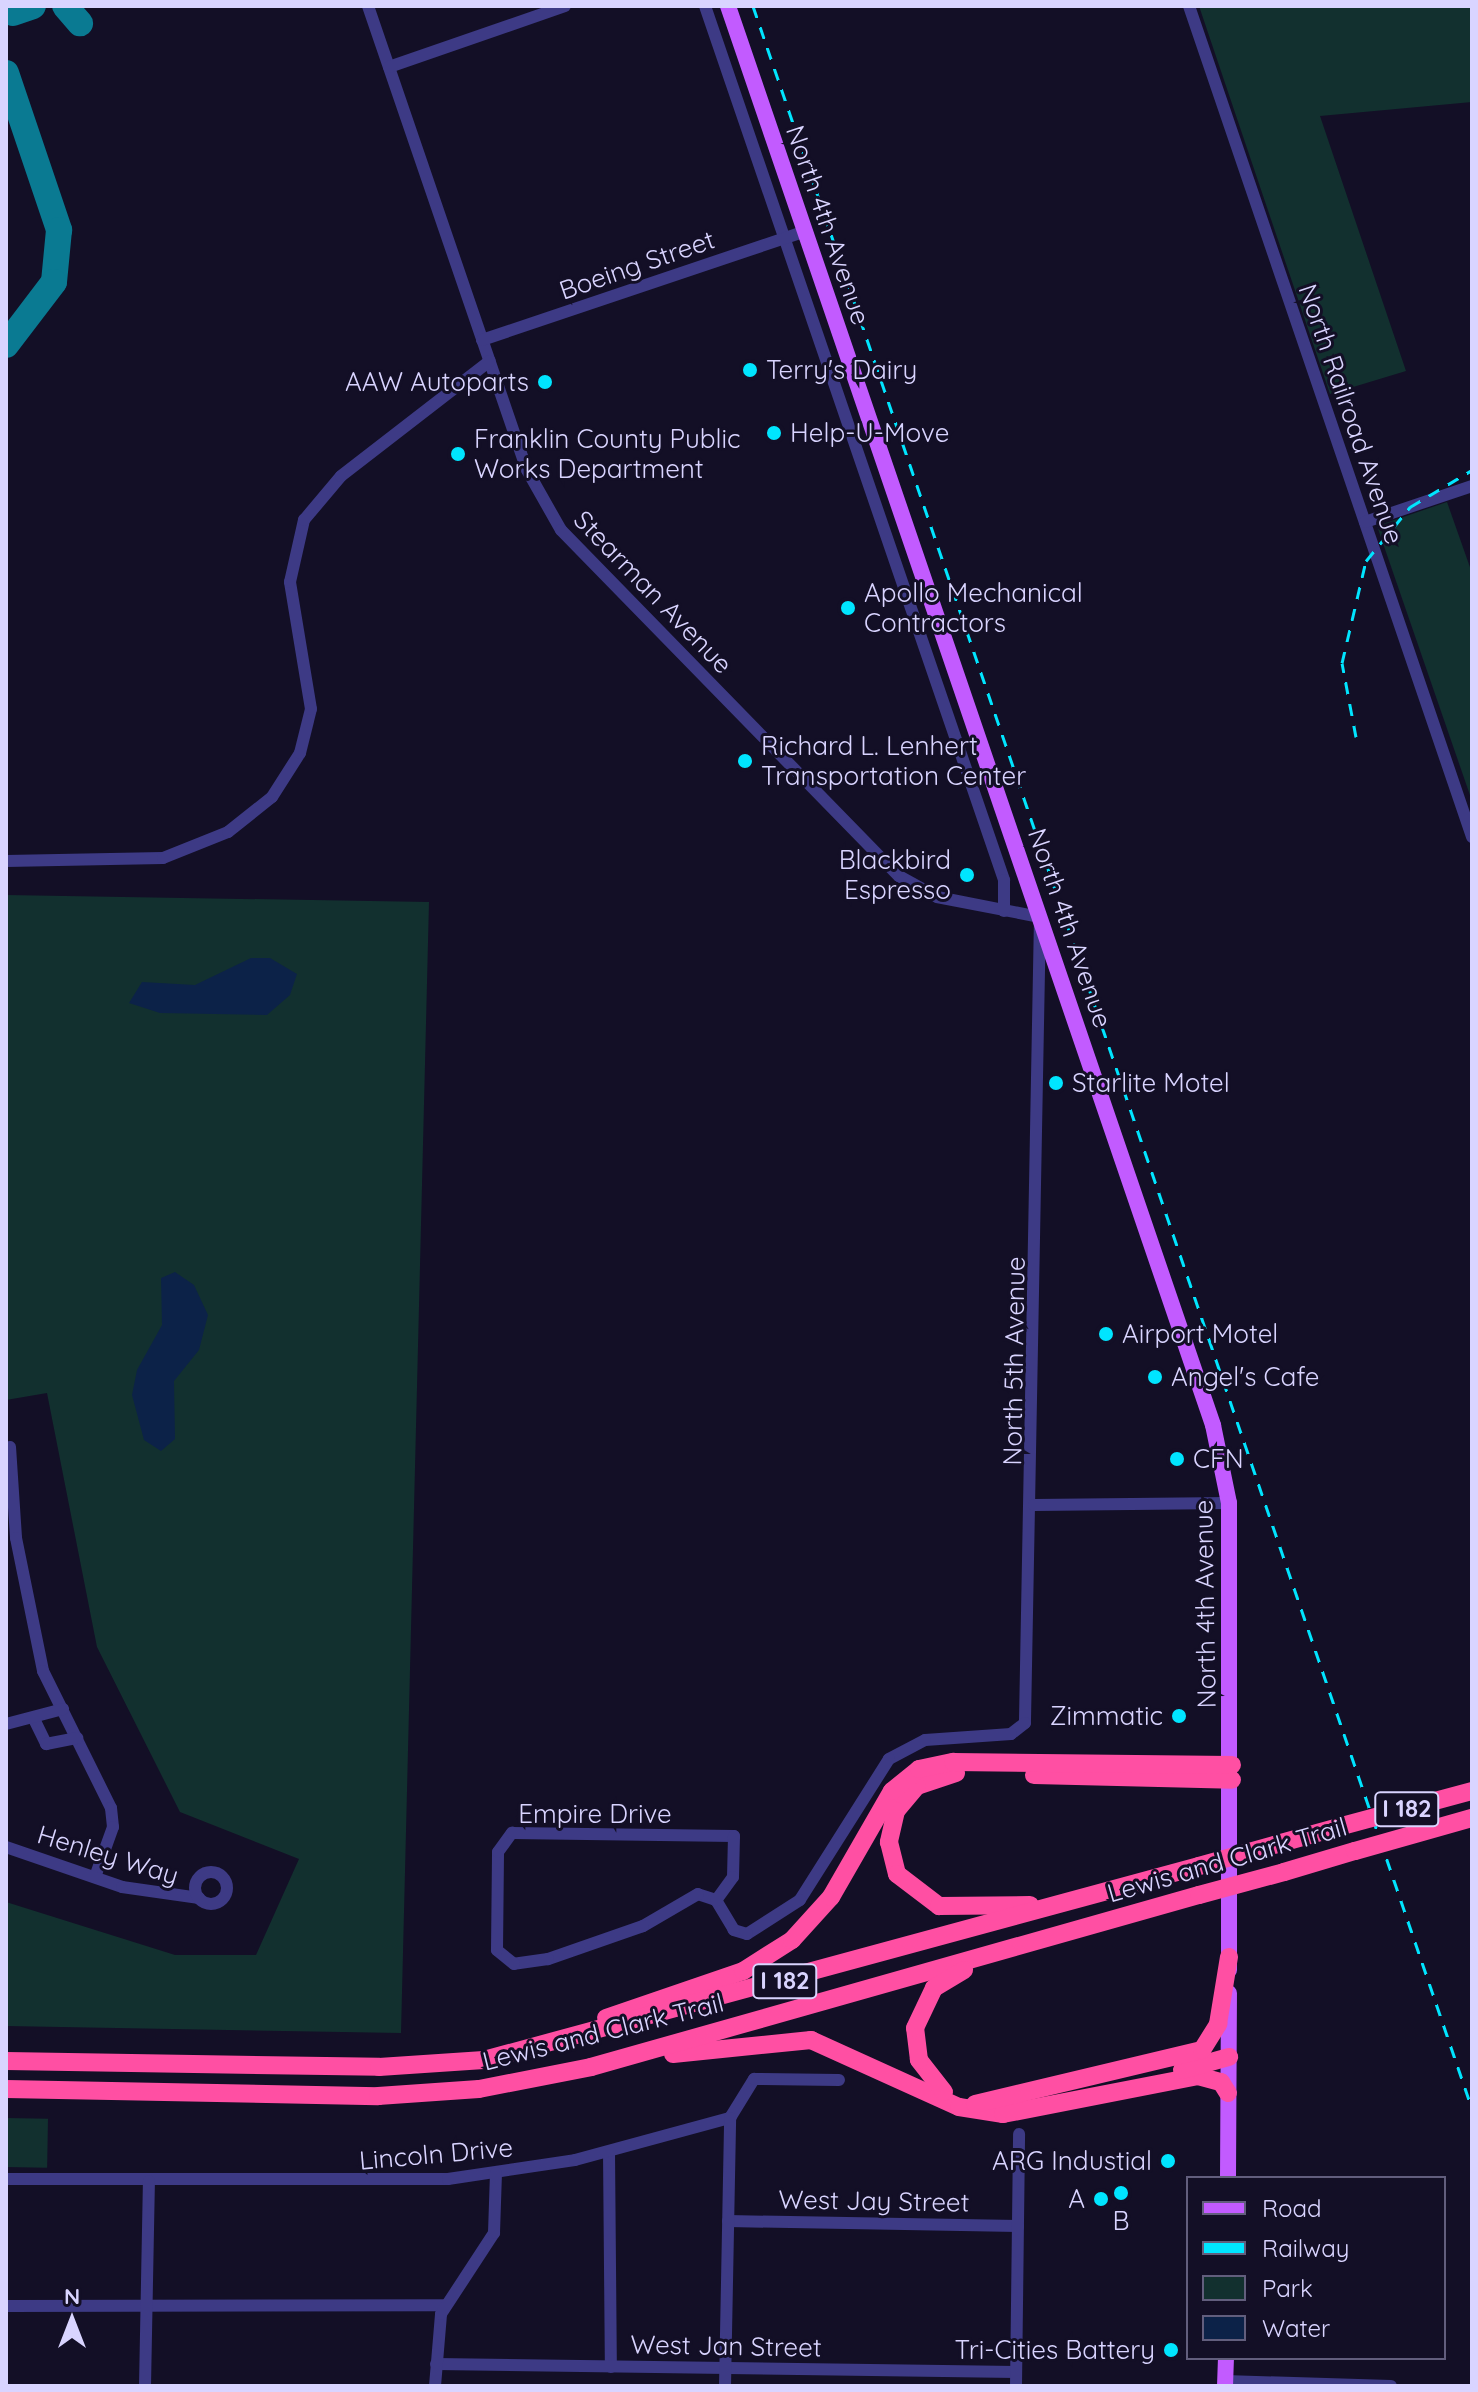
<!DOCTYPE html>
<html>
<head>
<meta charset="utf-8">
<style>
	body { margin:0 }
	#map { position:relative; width:1478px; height:2392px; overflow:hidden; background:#130f26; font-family:Quicksand,sans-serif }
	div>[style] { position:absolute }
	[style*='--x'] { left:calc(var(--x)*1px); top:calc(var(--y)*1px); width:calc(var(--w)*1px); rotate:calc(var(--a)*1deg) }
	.green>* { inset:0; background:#12302f; transform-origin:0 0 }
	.water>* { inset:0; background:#0c2248 }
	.taxiway>* { height:26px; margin:-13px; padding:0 13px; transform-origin:13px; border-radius:13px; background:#0a7a92 }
	.minor>* { height:12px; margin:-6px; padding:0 6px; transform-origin:6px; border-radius:6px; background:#3d3a85 }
	.minor>.ring { margin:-6px; padding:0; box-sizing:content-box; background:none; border:12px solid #3d3a85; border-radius:50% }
	.major>* { height:16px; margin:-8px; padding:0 8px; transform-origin:8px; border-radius:8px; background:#c25bff }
	.highway>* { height:18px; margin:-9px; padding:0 9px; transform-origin:9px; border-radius:9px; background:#ff4fa3 }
	.rail>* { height:3px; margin-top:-1.5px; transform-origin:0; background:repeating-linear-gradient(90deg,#00e5ff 0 12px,transparent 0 22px) }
	.highway-bridge>* { height:18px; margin:-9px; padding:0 9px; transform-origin:9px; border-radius:9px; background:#ff4fa3 }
	.dots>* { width:22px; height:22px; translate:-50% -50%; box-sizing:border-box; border:4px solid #130f26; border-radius:50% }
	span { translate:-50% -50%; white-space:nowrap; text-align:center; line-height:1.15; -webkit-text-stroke:6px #130f26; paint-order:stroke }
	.shield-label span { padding:2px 6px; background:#130f26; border:2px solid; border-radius:6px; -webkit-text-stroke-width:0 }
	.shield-label { font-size:24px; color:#d9d4ff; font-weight:700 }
	.street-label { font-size:26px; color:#d9d4ff }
	.poi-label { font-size:26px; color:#d9d4ff }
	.left { translate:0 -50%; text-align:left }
	.right { translate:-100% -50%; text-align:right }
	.frame { position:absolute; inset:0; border:8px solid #d9d4ff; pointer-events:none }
	.legend { position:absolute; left:1186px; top:2176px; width:260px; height:184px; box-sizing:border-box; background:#130f26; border:2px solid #625e7d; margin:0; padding:10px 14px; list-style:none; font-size:24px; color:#d9d4ff }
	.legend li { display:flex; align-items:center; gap:16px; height:40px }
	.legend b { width:40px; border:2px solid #625e7d }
	.north { position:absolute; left:32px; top:2280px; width:80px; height:80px; -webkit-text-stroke:6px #130f26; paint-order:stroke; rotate:0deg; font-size:22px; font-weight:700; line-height:32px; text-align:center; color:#d9d4ff }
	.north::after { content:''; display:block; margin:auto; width:28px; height:36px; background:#d9d4ff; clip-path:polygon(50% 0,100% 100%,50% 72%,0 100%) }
</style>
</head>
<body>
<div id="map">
	<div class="green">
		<i style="clip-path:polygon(1199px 6px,1472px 6px,1472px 102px,1320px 116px,1406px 371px,1330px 394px)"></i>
		<i style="clip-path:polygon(1447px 502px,1472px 573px,1472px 801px,1377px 526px)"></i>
		<i style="clip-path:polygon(6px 895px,429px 902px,401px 2033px,6px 2026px,6px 1902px,175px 1955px,256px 1955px,299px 1859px,180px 1812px,97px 1647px,47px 1393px,6px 1400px)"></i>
		<i style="left:6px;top:2118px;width:42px;height:49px;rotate:1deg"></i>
	</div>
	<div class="water">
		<i style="clip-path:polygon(251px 958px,270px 958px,297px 974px,290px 995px,267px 1015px,160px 1013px,129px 1003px,142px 982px,195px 985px)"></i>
		<i style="clip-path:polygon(175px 1272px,194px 1285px,208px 1315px,199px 1350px,174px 1381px,175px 1439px,161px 1451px,144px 1440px,132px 1395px,137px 1370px,162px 1325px,161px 1278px)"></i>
	</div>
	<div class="taxiway">
		<i style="--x:65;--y:6;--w:23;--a:49"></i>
		<i style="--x:13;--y:13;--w:21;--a:-19"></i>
		<i style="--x:6;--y:73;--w:166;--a:71.3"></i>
		<i style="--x:59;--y:230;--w:52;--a:95.5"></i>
		<i style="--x:54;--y:282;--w:79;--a:127.3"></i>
	</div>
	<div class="minor">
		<i style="--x:368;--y:6;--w:490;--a:71.1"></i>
		<i style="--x:527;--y:470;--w:69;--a:60.5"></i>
		<i style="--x:561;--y:530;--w:484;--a:45.7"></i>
		<i style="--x:899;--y:876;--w:43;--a:28.9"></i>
		<i style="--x:937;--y:897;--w:105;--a:11"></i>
		<i style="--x:1040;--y:917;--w:806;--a:91.07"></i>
		<i style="--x:1025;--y:1723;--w:18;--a:142"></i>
		<i style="--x:1011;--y:1734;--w:86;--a:176"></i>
		<i style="--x:925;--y:1740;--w:41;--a:152.2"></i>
		<i style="--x:889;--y:1759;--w:167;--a:122.3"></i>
		<i style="--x:800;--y:1900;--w:63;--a:147.3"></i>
		<i style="--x:747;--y:1934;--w:14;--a:-163"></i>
		<i style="--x:734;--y:1930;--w:35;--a:-121"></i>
		<i style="--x:716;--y:1900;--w:19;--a:-162"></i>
		<i style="--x:698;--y:1894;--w:64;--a:149.8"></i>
		<i style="--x:643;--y:1926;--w:101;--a:160.8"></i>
		<i style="--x:548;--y:1959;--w:34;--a:172"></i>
		<i style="--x:514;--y:1964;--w:22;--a:-141"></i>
		<i style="--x:497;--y:1950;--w:98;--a:-89.4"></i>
		<i style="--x:498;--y:1852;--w:24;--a:-54"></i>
		<i style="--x:512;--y:1833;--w:222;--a:0.8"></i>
		<i style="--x:734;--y:1836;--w:41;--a:91.4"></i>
		<i style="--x:733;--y:1877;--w:29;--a:126"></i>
		<i style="--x:705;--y:6;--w:924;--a:71.11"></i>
		<i style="--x:1004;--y:880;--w:31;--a:90"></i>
		<i style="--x:1189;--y:6;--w:878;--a:71.19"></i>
		<i style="--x:389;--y:67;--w:186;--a:-19.1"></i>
		<i style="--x:482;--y:340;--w:341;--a:-18.6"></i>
		<i style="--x:1365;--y:522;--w:113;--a:-18.6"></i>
		<i style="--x:6;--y:861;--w:157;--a:-1.1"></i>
		<i style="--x:163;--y:858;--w:70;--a:-21.8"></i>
		<i style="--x:228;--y:832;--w:56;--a:-38.5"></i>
		<i style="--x:272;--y:797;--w:52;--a:-57.5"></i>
		<i style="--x:300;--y:753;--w:45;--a:-76"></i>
		<i style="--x:311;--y:709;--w:129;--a:-99.4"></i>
		<i style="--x:290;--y:582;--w:64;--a:-77.3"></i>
		<i style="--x:304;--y:520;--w:57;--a:-49.9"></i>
		<i style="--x:341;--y:476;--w:188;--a:-37.7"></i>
		<i style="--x:10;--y:1447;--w:91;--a:86.2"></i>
		<i style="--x:16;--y:1538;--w:136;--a:78.5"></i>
		<i style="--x:43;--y:1671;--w:153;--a:63.6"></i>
		<i style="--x:111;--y:1808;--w:19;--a:84"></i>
		<i style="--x:113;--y:1827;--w:53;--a:109.8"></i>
		<i style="--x:1034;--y:1505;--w:195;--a:-0.6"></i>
		<i style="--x:34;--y:1719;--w:28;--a:64"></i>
		<i style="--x:46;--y:1744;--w:32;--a:-11"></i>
		<i style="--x:6;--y:1724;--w:59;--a:-14.7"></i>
		<i style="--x:6;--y:1847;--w:123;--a:19"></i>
		<i style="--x:122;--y:1887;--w:78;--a:8.1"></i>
		<i class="ring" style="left:195px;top:1872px;width:20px;height:20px"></i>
		<i style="--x:609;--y:2152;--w:215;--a:89.5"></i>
		<i style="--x:6;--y:2179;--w:442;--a:0"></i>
		<i style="--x:448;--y:2179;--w:128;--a:-8.5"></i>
		<i style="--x:575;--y:2160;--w:161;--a:-15.2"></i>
		<i style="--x:730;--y:2118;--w:46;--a:-58.4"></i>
		<i style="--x:754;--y:2079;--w:85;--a:0.7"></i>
		<i style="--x:728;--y:2221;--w:290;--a:1"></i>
		<i style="--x:6;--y:2306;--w:438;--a:-0.1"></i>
		<i style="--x:436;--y:2364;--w:580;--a:0.79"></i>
		<i style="--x:1225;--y:2381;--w:166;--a:1.7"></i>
		<i style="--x:145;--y:2386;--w:205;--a:-88.9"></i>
		<i style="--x:435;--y:2386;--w:72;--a:-85.2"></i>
		<i style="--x:441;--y:2314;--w:97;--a:-56.8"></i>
		<i style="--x:494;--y:2233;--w:60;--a:-88.1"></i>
		<i style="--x:725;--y:2386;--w:268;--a:-88.9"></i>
		<i style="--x:1016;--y:2386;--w:252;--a:-89.3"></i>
	</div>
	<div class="major">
		<i style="--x:728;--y:6;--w:1500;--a:71.13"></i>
		<i style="--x:1213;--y:1425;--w:80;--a:78.4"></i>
		<i style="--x:1229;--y:1503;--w:467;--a:90"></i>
		<i style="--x:1228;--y:2178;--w:185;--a:-89.7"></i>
		<i style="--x:1225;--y:2386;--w:28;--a:-88"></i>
	</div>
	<div class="highway">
		<i style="--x:956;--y:1773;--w:41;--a:161.6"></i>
		<i style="--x:917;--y:1786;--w:33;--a:130"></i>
		<i style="--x:896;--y:1811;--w:32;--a:103"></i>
		<i style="--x:889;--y:1842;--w:33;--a:76"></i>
		<i style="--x:897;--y:1874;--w:53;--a:37.3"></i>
		<i style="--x:939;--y:1906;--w:91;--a:-0.6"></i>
		<i style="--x:1034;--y:1775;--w:198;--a:1.4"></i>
		<i style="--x:1281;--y:1843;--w:63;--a:-15.6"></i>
		<i style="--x:1284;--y:1872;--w:74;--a:-16.5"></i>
		<i style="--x:606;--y:2018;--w:145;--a:-18.9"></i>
		<i style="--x:743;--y:1971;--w:58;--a:-32.3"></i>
		<i style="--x:792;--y:1940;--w:58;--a:-47.8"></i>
		<i style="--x:831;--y:1897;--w:122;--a:-60.1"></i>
		<i style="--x:892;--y:1791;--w:35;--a:-39"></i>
		<i style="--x:919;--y:1769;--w:35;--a:-12"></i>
		<i style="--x:953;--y:1762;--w:279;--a:0.6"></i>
		<i style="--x:673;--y:2054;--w:139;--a:-5.8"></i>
		<i style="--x:811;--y:2040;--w:162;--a:24.4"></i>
		<i style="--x:959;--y:2107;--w:45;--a:9"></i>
		<i style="--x:1003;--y:2114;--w:199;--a:-11"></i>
		<i style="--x:1198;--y:2076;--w:24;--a:15"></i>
		<i style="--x:1221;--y:2082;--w:13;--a:58"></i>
		<i style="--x:6;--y:2061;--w:373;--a:0.9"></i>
		<i style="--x:379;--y:2067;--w:105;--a:-3.8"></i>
		<i style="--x:484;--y:2060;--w:741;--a:-15.18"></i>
		<i style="--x:1182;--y:2070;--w:49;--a:-15.5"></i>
		<i style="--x:6;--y:2089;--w:372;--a:1.1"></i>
		<i style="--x:378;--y:2096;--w:101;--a:-4"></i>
		<i style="--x:479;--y:2089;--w:114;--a:-11.1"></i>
		<i style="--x:591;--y:2067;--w:632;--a:-15.8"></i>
		<i style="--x:944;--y:2092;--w:41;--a:-128"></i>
		<i style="--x:919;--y:2060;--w:32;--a:-97"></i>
		<i style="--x:915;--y:2028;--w:44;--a:-64.6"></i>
		<i style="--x:934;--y:1988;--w:35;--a:-31"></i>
		<i style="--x:975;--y:2104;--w:233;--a:-13.4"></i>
		<i style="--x:1202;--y:2050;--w:31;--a:-58"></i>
		<i style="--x:1218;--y:2024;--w:68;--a:-80.7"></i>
	</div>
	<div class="rail">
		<i style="--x:753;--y:6;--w:2222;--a:71.12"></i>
		<i style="--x:1356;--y:737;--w:75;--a:-100.7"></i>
		<i style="--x:1342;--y:663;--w:105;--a:-76.8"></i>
		<i style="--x:1366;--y:561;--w:70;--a:-50.8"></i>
		<i style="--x:1410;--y:507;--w:72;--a:-30.8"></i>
	</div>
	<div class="highway-bridge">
		<i style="--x:1342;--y:1826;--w:135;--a:-15.1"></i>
		<i style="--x:1355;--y:1851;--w:122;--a:-15.8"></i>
		<i style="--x:1199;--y:1866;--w:85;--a:-15.7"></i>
		<i style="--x:1199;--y:1895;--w:88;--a:-15.1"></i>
	</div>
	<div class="dots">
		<i style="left:750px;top:370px;background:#00e5ff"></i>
		<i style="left:545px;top:382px;background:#00e5ff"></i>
		<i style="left:774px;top:433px;background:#00e5ff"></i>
		<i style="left:458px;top:454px;background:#00e5ff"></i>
		<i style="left:848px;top:608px;background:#00e5ff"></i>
		<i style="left:745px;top:761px;background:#00e5ff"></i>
		<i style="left:967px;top:875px;background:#00e5ff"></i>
		<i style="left:1056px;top:1083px;background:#00e5ff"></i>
		<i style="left:1106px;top:1334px;background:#00e5ff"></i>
		<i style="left:1155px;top:1377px;background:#00e5ff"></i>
		<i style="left:1177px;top:1459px;background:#00e5ff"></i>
		<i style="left:1179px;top:1716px;background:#00e5ff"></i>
		<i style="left:1168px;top:2161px;background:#00e5ff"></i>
		<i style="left:1121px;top:2193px;background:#00e5ff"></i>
		<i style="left:1101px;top:2199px;background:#00e5ff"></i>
		<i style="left:1171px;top:2350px;background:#00e5ff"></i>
	</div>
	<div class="shield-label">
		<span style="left:1407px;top:1809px">I 182</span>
		<span style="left:785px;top:1981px">I 182</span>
	</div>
	<div class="street-label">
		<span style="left:828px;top:225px;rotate:71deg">North 4th Avenue</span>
		<span style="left:637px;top:265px;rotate:-19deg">Boeing Street</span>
		<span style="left:1351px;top:414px;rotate:71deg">North Railroad Avenue</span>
		<span style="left:653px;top:592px;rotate:46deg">Stearman Avenue</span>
		<span style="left:1070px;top:928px;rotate:71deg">North 4th Avenue</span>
		<span style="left:1014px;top:1361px;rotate:-89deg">North 5th Avenue</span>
		<span style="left:1205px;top:1604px;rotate:-91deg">North 4th Avenue</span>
		<span style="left:595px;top:1814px">Empire Drive</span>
		<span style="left:108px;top:1855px;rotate:17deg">Henley Way</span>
		<span style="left:1227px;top:1860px;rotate:-16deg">Lewis and Clark Trail</span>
		<span style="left:603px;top:2032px;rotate:-14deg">Lewis and Clark Trail</span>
		<span style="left:436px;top:2154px;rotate:-5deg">Lincoln Drive</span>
		<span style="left:874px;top:2201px;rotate:1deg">West Jay Street</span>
		<span style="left:726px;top:2346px;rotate:1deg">West Jan Street</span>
	</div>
	<div class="poi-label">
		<span class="left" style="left:766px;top:370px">Terry's Dairy</span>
		<span class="right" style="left:529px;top:382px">AAW Autoparts</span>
		<span class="left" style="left:790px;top:433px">Help-U-Move</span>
		<span class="left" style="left:474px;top:454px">Franklin County Public<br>Works Department</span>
		<span class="left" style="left:864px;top:608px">Apollo Mechanical<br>Contractors</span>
		<span class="left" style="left:761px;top:761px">Richard L. Lenhert<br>Transportation Center</span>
		<span class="right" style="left:951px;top:875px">Blackbird<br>Espresso</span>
		<span class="left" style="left:1072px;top:1083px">Starlite Motel</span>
		<span class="left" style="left:1122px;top:1334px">Airport Motel</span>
		<span class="left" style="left:1171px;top:1377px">Angel's Cafe</span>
		<span class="left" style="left:1193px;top:1459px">CFN</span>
		<span class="right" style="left:1163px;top:1716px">Zimmatic</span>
		<span class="right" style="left:1152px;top:2161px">ARG Industial</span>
		<span class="right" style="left:1085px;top:2199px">A</span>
		<span style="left:1121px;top:2221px">B</span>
		<span class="right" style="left:1155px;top:2350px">Tri-Cities Battery</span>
	</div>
	<div class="frame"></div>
	<ul class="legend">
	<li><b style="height:10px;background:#c25bff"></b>Road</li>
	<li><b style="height:10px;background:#00e5ff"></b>Railway</li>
	<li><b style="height:22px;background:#12302f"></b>Park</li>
	<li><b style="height:22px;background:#0c2248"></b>Water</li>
	</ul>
	<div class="north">N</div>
</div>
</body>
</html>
